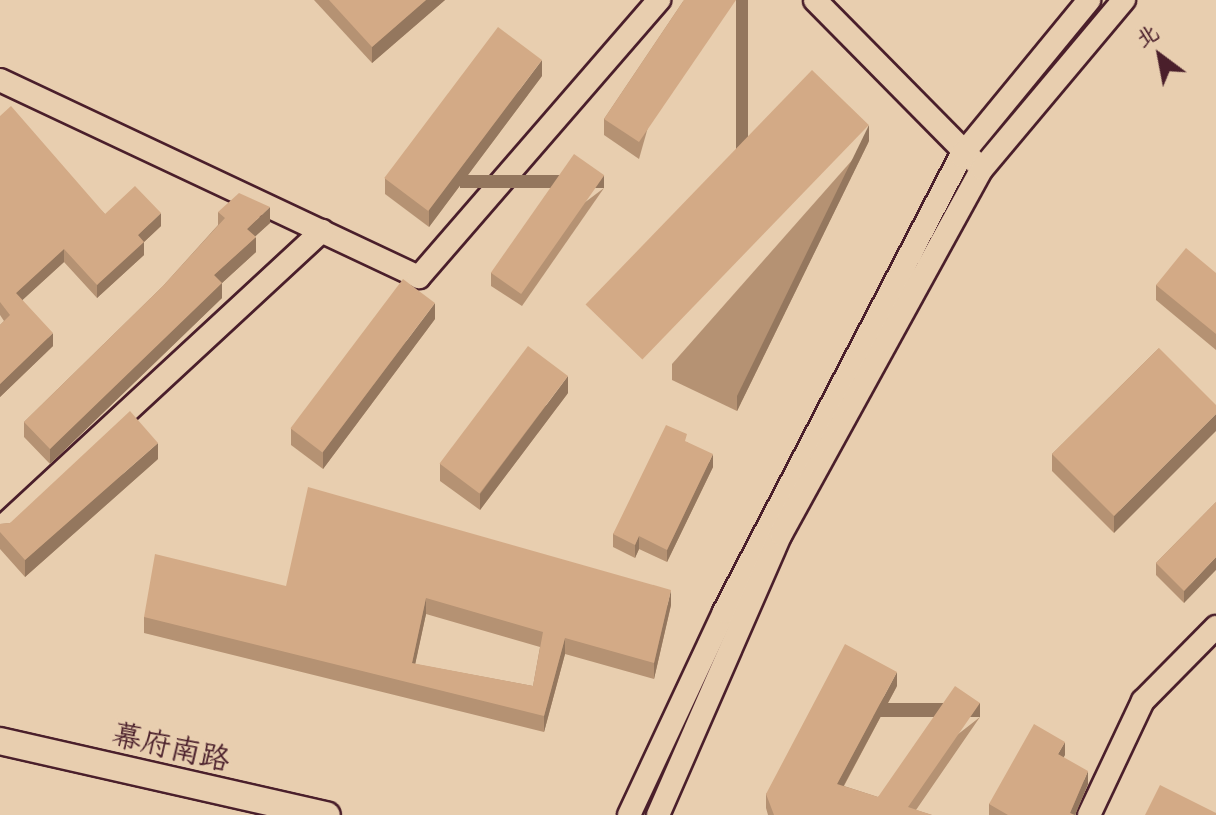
<!DOCTYPE html>
<html>
<head>
<meta charset="utf-8">
<style>
	body { margin:0 }
	#map { position:relative; width:1216px; height:815px; overflow:hidden; background:#e8ceaf; font-family:"Shantell Sans","LXGW WenKai TC",sans-serif }
	div>[style] { position:absolute }
	[style*='--x'] { left:calc(var(--x)*1px); top:calc(var(--y)*1px); width:calc(var(--w)*1px); rotate:calc(var(--a)*1deg) }
	.roads { filter:drop-shadow(2px 0 #4a1f2b) drop-shadow(-2px 0 #4a1f2b) drop-shadow(0 2px #4a1f2b) drop-shadow(0 -2px #4a1f2b) }
	.minor>* { height:22px; margin:-11px; padding:0 11px; transform-origin:11px; border-radius:11px; background:#e8ceaf }
	.tertiary>* { height:26px; margin:-13px; padding:0 13px; transform-origin:13px; border-radius:13px; background:#e8ceaf }
	.wall>* { inset:0; background:#b59273 }
	.shaded-wall>* { inset:0; background:#94775e; transform-origin:0 0 }
	.building>* { inset:0; background:#d3aa86; transform-origin:0 0 }
	span { translate:-50% -50%; white-space:nowrap; text-align:center; line-height:1.15; -webkit-text-stroke:6px #e8ceaf; paint-order:stroke }
	.street-label { font-size:30px; color:#4a1f2b }
	.north { position:absolute; left:1120px; top:16px; width:80px; height:80px; -webkit-text-stroke:6px #e8ceaf; paint-order:stroke; rotate:328deg; font-size:22px; font-weight:700; line-height:32px; text-align:center; color:#4a1f2b }
	.north::after { content:''; display:block; margin:auto; width:28px; height:36px; background:#4a1f2b; clip-path:polygon(50% 0,100% 100%,50% 72%,0 100%) }
</style>
</head>
<body>
<div id="map">
	<div class="roads">
		<div class="minor">
			<i style="--x:815;--y:0;--w:226;--a:45.4"></i>
			<i style="--x:0;--y:80;--w:463;--a:25.2"></i>
			<i style="--x:419;--y:277;--w:367;--a:-49.1"></i>
			<i style="--x:0;--y:529;--w:439;--a:-42.8"></i>
			<i style="--x:629;--y:815;--w:224;--a:-64.9"></i>
			<i style="--x:724;--y:612;--w:514;--a:-62.54"></i>
			<i style="--x:961;--y:156;--w:202;--a:-50.6"></i>
			<i style="--x:658;--y:815;--w:307;--a:-66.4"></i>
			<i style="--x:781;--y:534;--w:417;--a:-61.2"></i>
			<i style="--x:982;--y:169;--w:221;--a:-50"></i>
			<i style="--x:1089;--y:815;--w:126;--a:-64.7"></i>
			<i style="--x:1143;--y:701;--w:104;--a:-45.4"></i>
		</div>
		<div class="tertiary">
			<i style="--x:0;--y:741;--w:335;--a:12.8"></i>
		</div>
	</div>
	<div class="wall">
		<i style="clip-path:polygon(314px 0,445px 0,372px 63px)"></i>
		<i style="clip-path:polygon(684px 0,639px 159px,604px 135px,604px 119px)"></i>
		<i style="clip-path:polygon(542px 76px,429px 227px,385px 194px,385px 178px)"></i>
		<i style="clip-path:polygon(0 116px,105px 214px,161px 226px,144px 242px,144px 255px,97px 298px,64px 262px,22px 300px,53px 346px,0 397px,0 325px,4px 321px,0 315px)"></i>
		<i style="clip-path:polygon(869px 141px,737px 411px,672px 380px,672px 364px)"></i>
		<i style="clip-path:polygon(604px 188px,522px 306px,491px 286px,491px 273px)"></i>
		<i style="clip-path:polygon(218px 212px,270px 223px,255px 236px,256px 252px,222px 283px,222px 298px,50px 464px,24px 437px,24px 422px,163px 286px,218px 225px)"></i>
		<i style="clip-path:polygon(1216px 273px,1216px 350px,1156px 300px,1156px 285px)"></i>
		<i style="clip-path:polygon(435px 319px,323px 469px,291px 445px,291px 429px)"></i>
		<i style="clip-path:polygon(1159px 348px,1114px 533px,1052px 471px,1052px 454px)"></i>
		<i style="clip-path:polygon(568px 393px,480px 510px,440px 481px,440px 464px)"></i>
		<i style="clip-path:polygon(687px 442px,713px 467px,667px 562px,639px 549px,635px 558px,613px 547px,613px 534px)"></i>
		<i style="clip-path:polygon(158px 459px,25px 577px,0 549px,0 524px,10px 523px)"></i>
		<i style="clip-path:polygon(1216px 502px,1184px 603px,1156px 575px,1156px 563px)"></i>
		<i style="clip-path:polygon(evenodd,286px 586px,671px 605px,654px 679px,565px 654px,544px 732px,144px 633px,144px 617px,286px 586px,426px 614px,540px 647px,533px 686px,415px 664px,426px 614px)"></i>
		<i style="clip-path:polygon(897px 686px,844px 786px,878px 797px,980px 717px,916px 810px,932px 815px,768px 815px,766px 808px,766px 794px)"></i>
		<i style="clip-path:polygon(1065px 755px,1063px 757px,1088px 784px,1075px 815px,989px 815px,989px 804px)"></i>
	</div>
	<div class="shaded-wall">
		<i style="clip-path:polygon(426px 0,445px 0,372px 63px,372px 47px)"></i>
		<i style="left:736px;top:0;width:12px;height:172px"></i>
		<i style="clip-path:polygon(542px 60px,542px 76px,429px 227px,429px 210px)"></i>
		<i style="clip-path:polygon(869px 125px,869px 141px,737px 411px,737px 396px)"></i>
		<i style="left:604px;top:175px;width:13px;height:144px;rotate:90deg"></i>
		<i style="clip-path:polygon(270px 207px,270px 223px,247px 244px,247px 229px)"></i>
		<i style="clip-path:polygon(161px 213px,161px 226px,144px 242px,144px 255px,97px 298px,97px 285px,138px 235px)"></i>
		<i style="clip-path:polygon(256px 237px,256px 252px,222px 283px,222px 298px,50px 464px,50px 449px,214px 275px)"></i>
		<i style="clip-path:polygon(64px 249px,64px 262px,16px 306px,16px 293px)"></i>
		<i style="clip-path:polygon(435px 303px,435px 319px,323px 469px,323px 452px)"></i>
		<i style="clip-path:polygon(53px 333px,53px 346px,0 397px,0 384px)"></i>
		<i style="clip-path:polygon(568px 376px,568px 393px,480px 510px,480px 494px)"></i>
		<i style="clip-path:polygon(1216px 414px,1216px 431px,1114px 533px,1114px 516px)"></i>
		<i style="clip-path:polygon(158px 443px,158px 459px,25px 577px,25px 560px)"></i>
		<i style="clip-path:polygon(713px 454px,713px 467px,667px 562px,667px 550px)"></i>
		<i style="clip-path:polygon(639px 536px,639px 549px,635px 558px,635px 545px)"></i>
		<i style="clip-path:polygon(1216px 557px,1216px 570px,1184px 603px,1184px 591px)"></i>
		<i style="clip-path:polygon(671px 590px,671px 605px,654px 679px,654px 663px)"></i>
		<i style="clip-path:polygon(426px 598px,426px 614px,412px 679px,412px 663px)"></i>
		<i style="clip-path:polygon(565px 638px,565px 654px,544px 732px,544px 716px)"></i>
		<i style="clip-path:polygon(897px 672px,897px 686px,837px 798px,837px 784px)"></i>
		<i style="left:980px;top:703px;width:14px;height:126px;rotate:90deg"></i>
		<i style="clip-path:polygon(1065px 742px,1065px 755px,1058px 767px,1058px 754px)"></i>
		<i style="clip-path:polygon(1088px 771px,1088px 784px,1075px 815px,1070px 813px)"></i>
	</div>
	<div class="building">
		<i style="clip-path:polygon(329px 0,426px 0,372px 47px)"></i>
		<i style="clip-path:polygon(684px 0,736px 0,639px 142px,604px 119px)"></i>
		<i style="left:498px;top:27px;width:55px;height:189px;rotate:37deg"></i>
		<i style="left:812px;top:70px;width:79px;height:326px;rotate:44deg"></i>
		<i style="clip-path:polygon(11px 106px,105px 214px,135px 186px,161px 213px,138px 235px,144px 242px,97px 285px,64px 249px,16px 293px,53px 333px,0 384px,0 325px,10px 315px,0 302px,0 116px)"></i>
		<i style="left:574px;top:154px;width:37px;height:145px;rotate:35deg"></i>
		<i style="clip-path:polygon(239px 193px,270px 207px,247px 229px,256px 237px,214px 275px,222px 283px,50px 449px,24px 422px,163px 286px,225px 218px,218px 212px)"></i>
		<i style="clip-path:polygon(1186px 248px,1216px 273px,1216px 334px,1156px 285px)"></i>
		<i style="left:403px;top:279px;width:40px;height:187px;rotate:37deg"></i>
		<i style="left:528px;top:346px;width:50px;height:147px;rotate:37deg"></i>
		<i style="clip-path:polygon(1159px 348px,1216px 405px,1216px 414px,1114px 516px,1052px 454px)"></i>
		<i style="clip-path:polygon(130px 411px,158px 443px,25px 560px,0 532px,0 524px,10px 523px)"></i>
		<i style="clip-path:polygon(666px 425px,687px 434px,685px 441px,713px 454px,667px 550px,639px 536px,635px 545px,613px 534px)"></i>
		<i style="clip-path:polygon(evenodd,308px 487px,671px 590px,654px 663px,565px 638px,544px 716px,144px 617px,155px 554px,286px 586px,308px 487px,426px 598px,543px 632px,533px 686px,412px 663px,426px 598px)"></i>
		<i style="clip-path:polygon(1216px 502px,1216px 557px,1184px 591px,1156px 563px)"></i>
		<i style="clip-path:polygon(845px 644px,897px 672px,837px 784px,878px 797px,955px 686px,980px 703px,908px 807px,932px 815px,774px 815px,766px 794px)"></i>
		<i style="clip-path:polygon(1034px 724px,1065px 742px,1058px 754px,1088px 771px,1070px 813px,1074px 815px,1008px 815px,989px 804px)"></i>
		<i style="clip-path:polygon(1160px 785px,1216px 813px,1216px 815px,1145px 815px)"></i>
	</div>
	<div class="street-label">
		<span style="left:171px;top:747px;rotate:13deg">幕府南路</span>
	</div>
	<div class="north">北</div>
</div>
</body>
</html>
